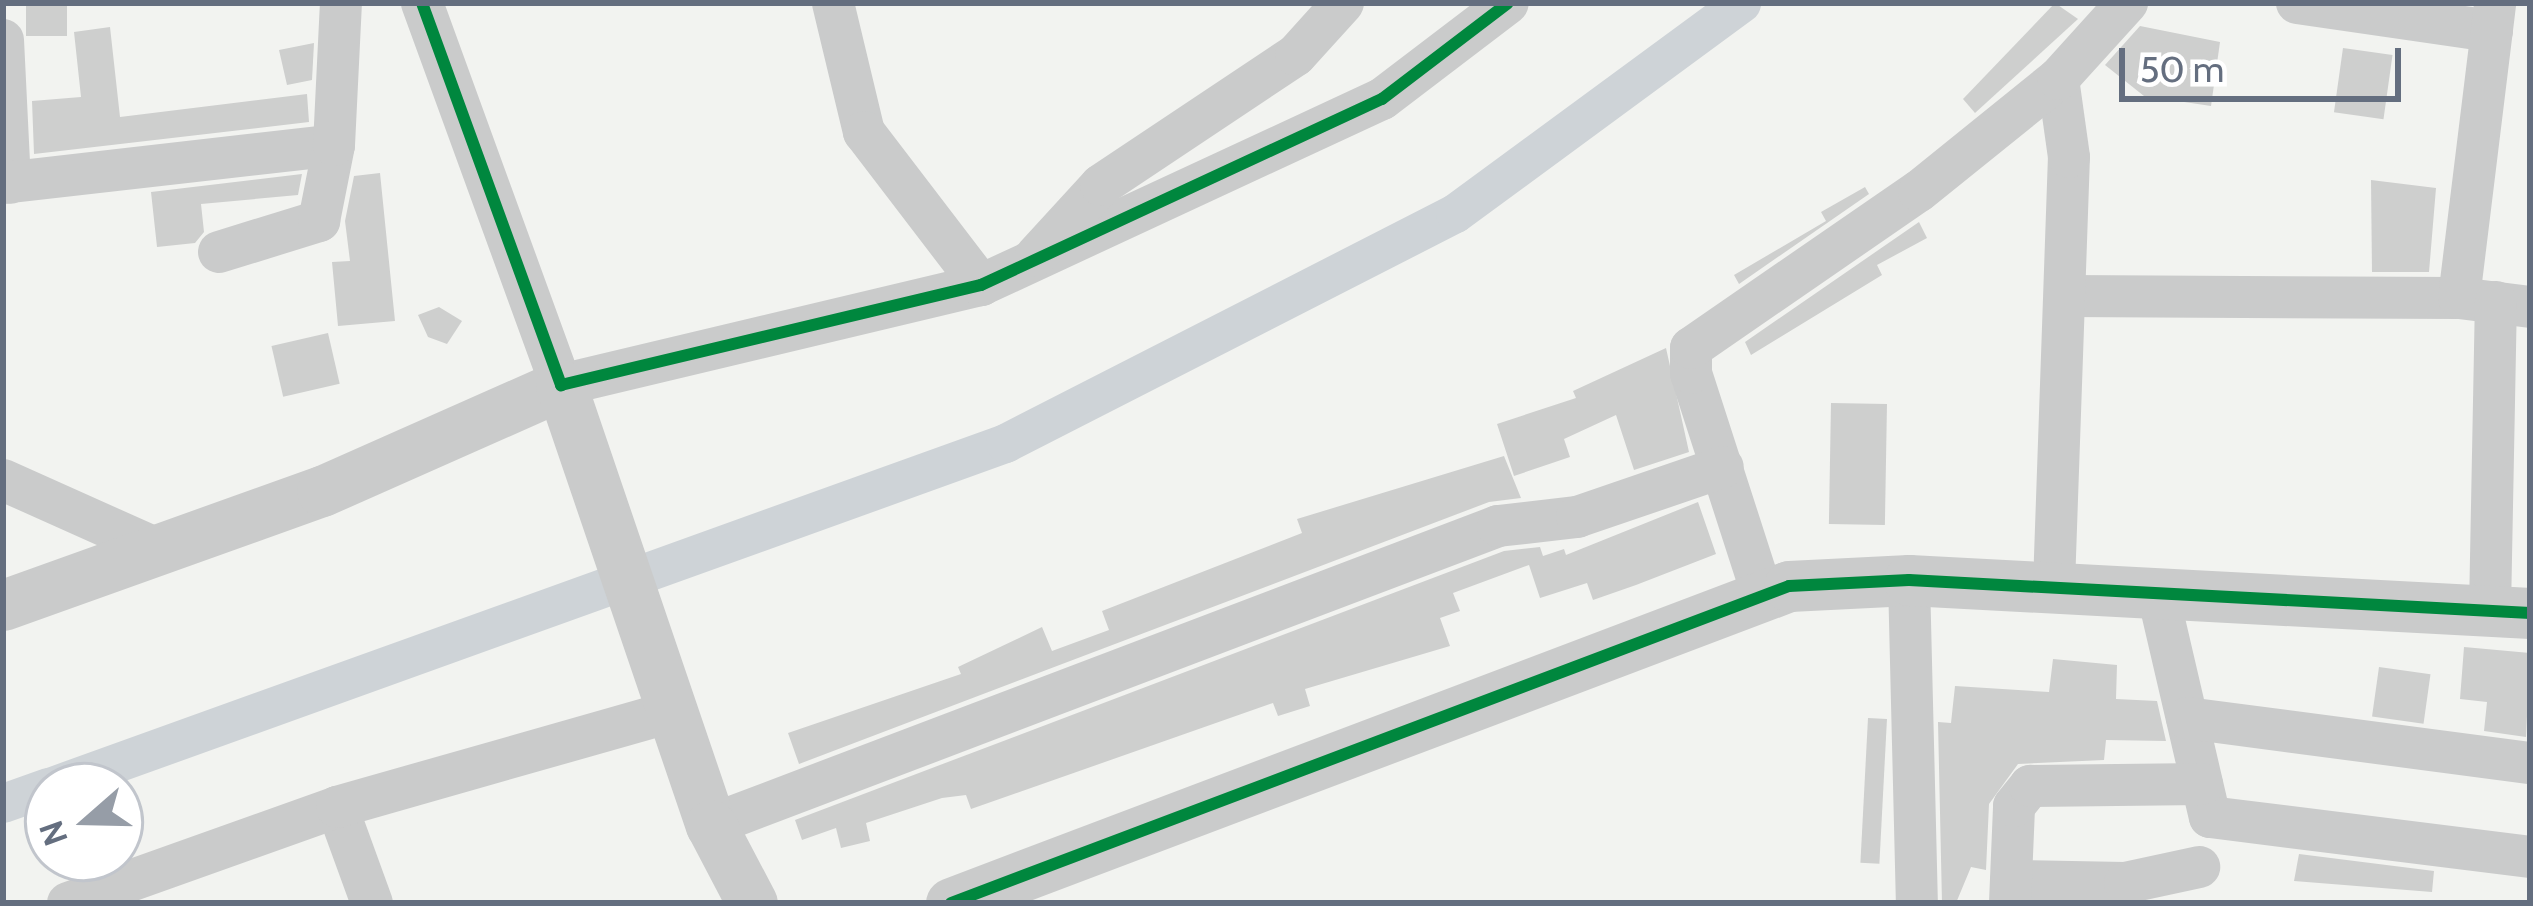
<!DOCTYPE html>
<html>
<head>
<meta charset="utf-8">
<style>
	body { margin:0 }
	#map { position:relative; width:2533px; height:906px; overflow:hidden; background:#f2f3f0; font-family:Cabin,sans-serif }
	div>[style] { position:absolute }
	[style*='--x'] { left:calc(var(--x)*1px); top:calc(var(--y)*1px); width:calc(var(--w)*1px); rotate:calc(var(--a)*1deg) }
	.canal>* { height:39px; margin:-19.5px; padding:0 19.5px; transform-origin:19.5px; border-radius:19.5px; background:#ced3d7 }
	.building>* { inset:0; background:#cecfce; transform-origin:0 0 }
	.minor>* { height:42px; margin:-21px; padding:0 21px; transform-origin:21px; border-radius:21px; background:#cacbcb }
	.tertiary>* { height:51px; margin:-25.5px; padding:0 25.5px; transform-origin:25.5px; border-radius:25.5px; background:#cacbcb }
	.cycleway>* { height:12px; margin:-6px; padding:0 6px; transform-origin:6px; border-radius:6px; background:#00873e }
	span { translate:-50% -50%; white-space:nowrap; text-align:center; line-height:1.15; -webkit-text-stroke:12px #fff; paint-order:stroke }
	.frame { position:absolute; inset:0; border:6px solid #646e7f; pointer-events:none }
	.north { position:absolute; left:24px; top:762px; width:120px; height:120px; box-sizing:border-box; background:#fff; border:3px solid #c1c5cc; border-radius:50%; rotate:250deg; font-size:33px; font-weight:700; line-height:48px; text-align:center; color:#646e7f }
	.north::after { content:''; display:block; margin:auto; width:42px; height:54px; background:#969da7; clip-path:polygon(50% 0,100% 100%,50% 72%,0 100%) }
	.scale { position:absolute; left:2119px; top:48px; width:282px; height:54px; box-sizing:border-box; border:6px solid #646e7f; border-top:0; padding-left:15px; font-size:36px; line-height:42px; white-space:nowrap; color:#646e7f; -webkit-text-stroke:9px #fff; paint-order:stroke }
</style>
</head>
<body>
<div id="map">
	<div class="canal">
		<i style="--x:52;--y:786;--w:1013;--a:-19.79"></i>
		<i style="--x:1005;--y:443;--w:505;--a:-27.07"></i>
		<i style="--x:1455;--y:213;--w:355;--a:-36.3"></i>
		<i style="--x:3;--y:803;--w:48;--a:-19.6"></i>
	</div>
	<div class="building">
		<i style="left:26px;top:3px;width:41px;height:33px"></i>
		<i style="clip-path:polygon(2055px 3px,2078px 19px,1975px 113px,1963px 99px)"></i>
		<i style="clip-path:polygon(2140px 26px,2220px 42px,2211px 106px,2144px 96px,2105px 65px)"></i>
		<i style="clip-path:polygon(110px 27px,120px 117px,307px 94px,309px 122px,34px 154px,32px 101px,81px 97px,74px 32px)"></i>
		<i style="clip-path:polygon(314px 43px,312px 80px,287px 85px,279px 50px)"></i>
		<i style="left:2343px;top:48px;width:50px;height:65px;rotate:8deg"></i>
		<i style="clip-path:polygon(380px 173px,395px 321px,338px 326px,332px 262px,350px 261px,345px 221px,354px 176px)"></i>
		<i style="clip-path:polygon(302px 174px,298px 195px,201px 204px,204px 232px,195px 243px,157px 247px,151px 192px)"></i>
		<i style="clip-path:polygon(2371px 180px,2436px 188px,2429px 272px,2372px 272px)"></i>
		<i style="clip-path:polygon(1865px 187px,1869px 194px,1739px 284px,1734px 275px,1826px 221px,1821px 212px)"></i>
		<i style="clip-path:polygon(1919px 222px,1927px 238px,1877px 265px,1882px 275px,1751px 355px,1745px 342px)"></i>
		<i style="clip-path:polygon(439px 307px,462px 321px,447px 344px,428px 337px,418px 315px)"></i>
		<i style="left:328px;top:333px;width:52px;height:58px;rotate:77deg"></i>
		<i style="clip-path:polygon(1666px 348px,1689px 452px,1634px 470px,1616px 415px,1564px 439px,1570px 457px,1514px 476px,1497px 424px,1576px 398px,1573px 391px)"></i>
		<i style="left:1831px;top:403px;width:56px;height:121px;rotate:1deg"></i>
		<i style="clip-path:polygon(1504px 456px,1521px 498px,1489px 502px,799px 764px,788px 733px,961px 674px,958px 667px,1042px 627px,1052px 651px,1109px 630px,1102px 611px,1302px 533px,1297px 519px)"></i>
		<i style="clip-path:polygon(1698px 502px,1716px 554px,1636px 585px,1593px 600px,1587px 583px,1540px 598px,1529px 565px,1453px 593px,1460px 611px,1440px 618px,1450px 646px,1305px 689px,1310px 706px,1278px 716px,1273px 703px,971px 809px,966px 795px,942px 798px,866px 823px,870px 841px,841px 848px,836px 828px,802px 840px,795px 820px,1504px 551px,1540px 547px,1543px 556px,1564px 549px,1566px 555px)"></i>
		<i style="clip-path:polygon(2464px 647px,2530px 653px,2526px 737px,2484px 731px,2487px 702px,2460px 699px)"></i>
		<i style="clip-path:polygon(2053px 659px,2117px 665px,2116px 699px,2157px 701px,2166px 741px,2106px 740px,2104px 760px,2018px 764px,1989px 804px,1986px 870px,1971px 867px,1956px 903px,1942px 903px,1938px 722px,1951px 723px,1955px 686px,2049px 692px)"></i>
		<i style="left:2379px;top:667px;width:52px;height:50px;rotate:8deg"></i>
		<i style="left:1868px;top:718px;width:19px;height:145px;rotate:3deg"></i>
		<i style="clip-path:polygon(2299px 854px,2434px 871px,2432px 892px,2294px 881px)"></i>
	</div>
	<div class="minor">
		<i style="--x:422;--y:3;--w:407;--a:70"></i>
		<i style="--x:561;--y:385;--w:432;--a:-13.4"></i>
		<i style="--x:981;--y:285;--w:442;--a:-24.9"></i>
		<i style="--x:1382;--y:99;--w:158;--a:-37.3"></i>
		<i style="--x:833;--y:3;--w:133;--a:76.5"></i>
		<i style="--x:864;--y:132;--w:193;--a:52.6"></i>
		<i style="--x:2297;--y:3;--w:197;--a:8.2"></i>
		<i style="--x:3;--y:40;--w:143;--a:87.2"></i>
		<i style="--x:3;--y:183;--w:333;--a:-6.5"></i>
		<i style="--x:219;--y:252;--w:105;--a:-17.2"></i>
		<i style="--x:319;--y:221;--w:77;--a:-78.8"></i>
		<i style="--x:334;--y:145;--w:142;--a:-87.2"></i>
		<i style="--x:1036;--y:256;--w:96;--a:-47.5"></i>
		<i style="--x:1101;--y:185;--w:234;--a:-33.7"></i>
		<i style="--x:1296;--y:55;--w:70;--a:-47.9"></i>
		<i style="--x:2067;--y:296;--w:392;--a:0.3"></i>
		<i style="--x:2459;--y:298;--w:72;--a:7.2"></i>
		<i style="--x:2459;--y:298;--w:297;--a:-83"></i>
		<i style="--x:3;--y:480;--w:169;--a:24.1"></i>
		<i style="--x:1909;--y:580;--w:323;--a:88.6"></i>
		<i style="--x:2054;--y:585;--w:428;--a:-88"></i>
		<i style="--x:2069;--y:157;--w:79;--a:-98"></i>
		<i style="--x:2157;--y:590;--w:233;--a:76.9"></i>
		<i style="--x:2210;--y:817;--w:322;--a:7.1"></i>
		<i style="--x:1762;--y:593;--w:231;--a:-107.9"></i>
		<i style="--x:1691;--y:373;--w:25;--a:-90"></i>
		<i style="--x:1691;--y:348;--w:277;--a:-34.6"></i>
		<i style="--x:1919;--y:191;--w:179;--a:-38.9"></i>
		<i style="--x:2058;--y:79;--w:103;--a:-47.8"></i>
		<i style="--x:2490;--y:610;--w:308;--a:-88.9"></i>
		<i style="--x:2187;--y:718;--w:346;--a:7.5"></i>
		<i style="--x:337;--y:807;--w:102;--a:70"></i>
		<i style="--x:711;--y:825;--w:842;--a:-20.8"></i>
		<i style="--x:1498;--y:526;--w:80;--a:-6.5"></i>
		<i style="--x:1577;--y:517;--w:154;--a:-18.9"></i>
		<i style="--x:2011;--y:881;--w:114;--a:1"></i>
		<i style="--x:2125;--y:883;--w:76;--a:-12.2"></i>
		<i style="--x:68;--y:903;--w:286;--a:-19.6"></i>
		<i style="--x:337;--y:807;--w:346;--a:-15.9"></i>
		<i style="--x:2010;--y:903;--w:97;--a:-87.6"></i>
		<i style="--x:2014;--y:806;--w:26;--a:-51"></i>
		<i style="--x:2030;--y:786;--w:172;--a:-0.7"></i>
	</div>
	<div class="tertiary">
		<i style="--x:3;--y:605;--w:339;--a:-19.7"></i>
		<i style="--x:322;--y:491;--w:261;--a:-23.9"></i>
		<i style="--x:561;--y:385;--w:465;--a:71.2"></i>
		<i style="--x:711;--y:825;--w:88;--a:62.3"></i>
		<i style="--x:951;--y:903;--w:896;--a:-20.72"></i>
		<i style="--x:1789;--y:586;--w:120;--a:-2.9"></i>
		<i style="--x:1909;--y:580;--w:622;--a:3.04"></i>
	</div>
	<div class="cycleway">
		<i style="--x:422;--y:3;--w:407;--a:70"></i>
		<i style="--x:561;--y:385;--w:432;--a:-13.4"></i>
		<i style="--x:981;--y:285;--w:442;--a:-24.9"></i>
		<i style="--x:1382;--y:99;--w:158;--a:-37.3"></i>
		<i style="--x:951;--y:903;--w:896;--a:-20.72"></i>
		<i style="--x:1789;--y:586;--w:120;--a:-2.9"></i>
		<i style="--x:1909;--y:580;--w:622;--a:3.04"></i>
	</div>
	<div class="frame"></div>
	<div class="north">N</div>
	<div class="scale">50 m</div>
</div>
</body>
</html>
